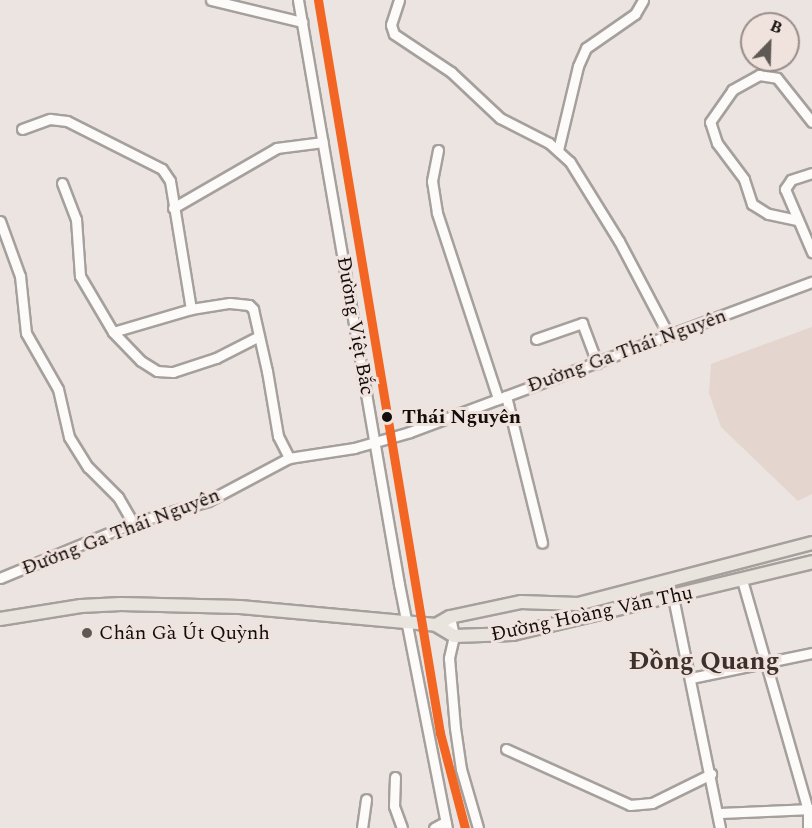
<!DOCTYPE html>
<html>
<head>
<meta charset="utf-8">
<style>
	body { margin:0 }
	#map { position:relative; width:812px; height:828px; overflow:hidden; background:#ece4e0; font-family:Spectral,serif }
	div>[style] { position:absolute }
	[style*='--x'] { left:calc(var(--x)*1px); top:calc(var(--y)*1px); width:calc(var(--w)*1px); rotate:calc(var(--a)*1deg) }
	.built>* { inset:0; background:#e4d5ce }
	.roads { filter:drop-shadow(2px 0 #a6a09d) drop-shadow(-2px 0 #a6a09d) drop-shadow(0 2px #a6a09d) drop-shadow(0 -2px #a6a09d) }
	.minor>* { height:9px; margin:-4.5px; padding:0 4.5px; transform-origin:4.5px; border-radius:4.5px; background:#fcfbfa }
	.major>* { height:12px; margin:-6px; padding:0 6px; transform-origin:6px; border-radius:6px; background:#e9e4dd }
	.rail-1>* { height:9px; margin:-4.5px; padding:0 4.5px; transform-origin:4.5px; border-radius:4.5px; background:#f26522 }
	.dots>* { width:16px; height:16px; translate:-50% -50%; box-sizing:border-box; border:3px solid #f0e2dc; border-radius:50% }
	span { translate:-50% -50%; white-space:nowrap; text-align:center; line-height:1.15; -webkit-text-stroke:6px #f0e2dc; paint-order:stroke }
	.street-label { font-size:20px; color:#130e0c }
	.stop-label { font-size:20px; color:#130e0c; font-weight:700 }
	.left { translate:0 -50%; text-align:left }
	.poi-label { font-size:20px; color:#130e0c }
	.district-label { font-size:26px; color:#3b302b; font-weight:700 }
	.north { position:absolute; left:740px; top:12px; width:60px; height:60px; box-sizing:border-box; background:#f0e2dc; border:2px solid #988d89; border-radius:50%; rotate:23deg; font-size:16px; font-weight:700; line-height:24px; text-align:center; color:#130e0c }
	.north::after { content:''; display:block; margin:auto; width:21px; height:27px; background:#5f5956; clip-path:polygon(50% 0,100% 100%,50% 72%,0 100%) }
</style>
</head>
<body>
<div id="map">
	<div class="built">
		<i style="clip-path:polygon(812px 327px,812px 494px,798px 501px,721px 427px,709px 393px,711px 364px)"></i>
	</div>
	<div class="roads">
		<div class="minor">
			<i style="--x:211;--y:0;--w:94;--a:13.6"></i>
			<i style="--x:298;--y:0;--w:593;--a:80.19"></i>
			<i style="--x:399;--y:584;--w:249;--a:78.9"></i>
			<i style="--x:399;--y:0;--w:26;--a:108"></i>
			<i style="--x:391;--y:25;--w:9;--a:72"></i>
			<i style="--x:394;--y:34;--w:69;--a:33.7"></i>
			<i style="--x:451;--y:72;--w:67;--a:43.2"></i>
			<i style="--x:500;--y:118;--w:55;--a:27"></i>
			<i style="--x:549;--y:143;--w:28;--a:42"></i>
			<i style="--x:570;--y:162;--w:93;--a:58.2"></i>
			<i style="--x:619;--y:241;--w:107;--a:62.2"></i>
			<i style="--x:22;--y:129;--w:30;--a:-20"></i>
			<i style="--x:50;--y:119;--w:17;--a:7"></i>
			<i style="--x:67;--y:121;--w:106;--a:26.8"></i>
			<i style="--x:162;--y:169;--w:14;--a:56"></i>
			<i style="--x:170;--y:181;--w:130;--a:80.7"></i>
			<i style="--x:438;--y:150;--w:32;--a:101"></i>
			<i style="--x:432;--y:181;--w:32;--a:81"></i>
			<i style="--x:437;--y:213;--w:196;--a:71.8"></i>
			<i style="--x:558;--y:150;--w:86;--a:-76.6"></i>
			<i style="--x:578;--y:66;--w:20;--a:-66"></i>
			<i style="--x:586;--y:48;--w:60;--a:-34.8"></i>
			<i style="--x:635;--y:14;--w:16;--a:-60"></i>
			<i style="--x:812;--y:173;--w:22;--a:162"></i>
			<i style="--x:791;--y:180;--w:11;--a:124"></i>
			<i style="--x:785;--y:189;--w:69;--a:66.8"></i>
			<i style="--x:62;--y:183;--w:39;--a:69"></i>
			<i style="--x:76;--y:219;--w:57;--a:86"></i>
			<i style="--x:80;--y:276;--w:65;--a:59.5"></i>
			<i style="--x:113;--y:332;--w:40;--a:46"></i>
			<i style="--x:141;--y:361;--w:19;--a:32"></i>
			<i style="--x:157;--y:371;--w:16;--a:4"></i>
			<i style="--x:173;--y:372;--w:45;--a:-18"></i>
			<i style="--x:216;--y:358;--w:48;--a:-27.1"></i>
			<i style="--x:173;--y:208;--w:120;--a:-30"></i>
			<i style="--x:277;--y:148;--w:46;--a:-7.4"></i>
			<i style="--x:797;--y:220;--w:30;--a:-168"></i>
			<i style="--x:768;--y:214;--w:19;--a:-148"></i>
			<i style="--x:752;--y:204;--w:26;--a:-108"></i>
			<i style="--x:744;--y:179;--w:45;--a:-126.9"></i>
			<i style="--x:717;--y:143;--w:22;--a:-108"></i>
			<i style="--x:710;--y:122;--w:39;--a:-55"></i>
			<i style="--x:732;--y:90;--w:31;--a:-29"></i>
			<i style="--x:759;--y:75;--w:18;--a:9"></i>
			<i style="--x:777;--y:78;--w:56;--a:51.5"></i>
			<i style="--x:0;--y:221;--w:59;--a:70"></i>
			<i style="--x:20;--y:276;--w:57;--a:84"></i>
			<i style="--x:26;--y:333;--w:64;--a:60.3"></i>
			<i style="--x:58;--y:389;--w:49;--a:77.1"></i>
			<i style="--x:69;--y:437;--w:36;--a:58"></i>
			<i style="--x:88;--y:467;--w:42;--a:45"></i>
			<i style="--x:118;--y:497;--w:30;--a:60"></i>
			<i style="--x:113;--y:332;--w:81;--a:-16.4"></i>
			<i style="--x:191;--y:309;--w:39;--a:-9"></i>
			<i style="--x:230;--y:303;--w:19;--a:6"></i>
			<i style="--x:249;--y:305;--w:6;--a:45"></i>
			<i style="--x:253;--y:309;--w:64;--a:77.3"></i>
			<i style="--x:267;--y:371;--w:66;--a:80.4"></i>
			<i style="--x:278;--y:436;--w:25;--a:63"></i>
			<i style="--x:536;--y:339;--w:49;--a:-19.2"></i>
			<i style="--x:582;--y:323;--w:43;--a:69.4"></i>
			<i style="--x:506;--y:396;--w:151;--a:76.2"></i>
			<i style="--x:0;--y:578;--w:144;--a:-22.5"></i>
			<i style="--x:133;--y:523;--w:78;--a:-16.3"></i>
			<i style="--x:208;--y:501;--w:92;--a:-28"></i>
			<i style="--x:289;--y:458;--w:66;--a:-8.7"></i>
			<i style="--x:354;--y:448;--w:58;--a:-15.9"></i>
			<i style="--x:410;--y:432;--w:429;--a:-20.5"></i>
			<i style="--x:742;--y:580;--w:239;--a:74"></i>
			<i style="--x:808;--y:810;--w:18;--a:90"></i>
			<i style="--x:673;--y:597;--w:236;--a:78.5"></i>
			<i style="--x:450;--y:617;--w:19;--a:78"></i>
			<i style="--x:454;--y:636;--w:23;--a:103"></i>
			<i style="--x:449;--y:658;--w:70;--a:85.1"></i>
			<i style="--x:455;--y:728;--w:41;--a:81.7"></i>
			<i style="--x:461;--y:769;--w:61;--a:73.9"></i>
			<i style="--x:691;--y:678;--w:124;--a:-11.7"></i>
			<i style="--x:506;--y:749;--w:136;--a:24.3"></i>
			<i style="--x:630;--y:805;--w:22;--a:-5"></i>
			<i style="--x:652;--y:803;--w:66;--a:-26.2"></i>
			<i style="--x:395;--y:777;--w:29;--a:92"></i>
			<i style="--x:394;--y:806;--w:23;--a:70"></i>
			<i style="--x:720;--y:813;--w:92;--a:-2.5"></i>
			<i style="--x:362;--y:828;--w:29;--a:-82"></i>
			<i style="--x:434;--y:828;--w:13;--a:-29"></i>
		</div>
		<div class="major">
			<i style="--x:0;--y:619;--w:82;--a:-9.1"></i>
			<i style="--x:81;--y:606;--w:40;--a:-2.9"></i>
			<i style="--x:121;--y:604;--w:119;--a:1.4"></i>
			<i style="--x:240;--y:607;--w:197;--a:5.2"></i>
			<i style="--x:436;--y:625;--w:16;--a:-30"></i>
			<i style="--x:450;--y:617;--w:73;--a:-11.9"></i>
			<i style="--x:521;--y:602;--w:57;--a:2"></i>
			<i style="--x:578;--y:604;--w:242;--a:-14.6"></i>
			<i style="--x:436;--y:625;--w:21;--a:31"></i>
			<i style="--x:454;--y:636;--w:59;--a:-1.9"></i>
			<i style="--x:513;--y:634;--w:308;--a:-13.5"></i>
		</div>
	</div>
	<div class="rail-1">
		<i style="--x:318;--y:0;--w:743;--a:80.55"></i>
		<i style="--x:440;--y:733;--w:98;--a:75.3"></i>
	</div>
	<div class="dots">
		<i style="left:387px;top:417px;background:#130e0c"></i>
		<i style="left:87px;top:633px;background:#5f5956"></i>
	</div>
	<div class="street-label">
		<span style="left:355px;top:326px;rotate:80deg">Đường Việt Bắc</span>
		<span style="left:627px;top:351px;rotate:-20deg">Đường Ga Thái Nguyên</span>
		<span style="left:121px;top:532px;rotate:-21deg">Đường Ga Thái Nguyên</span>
		<span style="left:592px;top:614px;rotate:-12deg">Đường Hoàng Văn Thụ</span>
	</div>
	<div class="stop-label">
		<span class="left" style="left:402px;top:417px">Thái Nguyên</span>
	</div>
	<div class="poi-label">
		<span class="left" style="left:99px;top:633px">Chân Gà Út Quỳnh</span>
	</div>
	<div class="district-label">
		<span style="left:704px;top:662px">Đồng Quang</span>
	</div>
	<div class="north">B</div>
</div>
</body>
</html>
